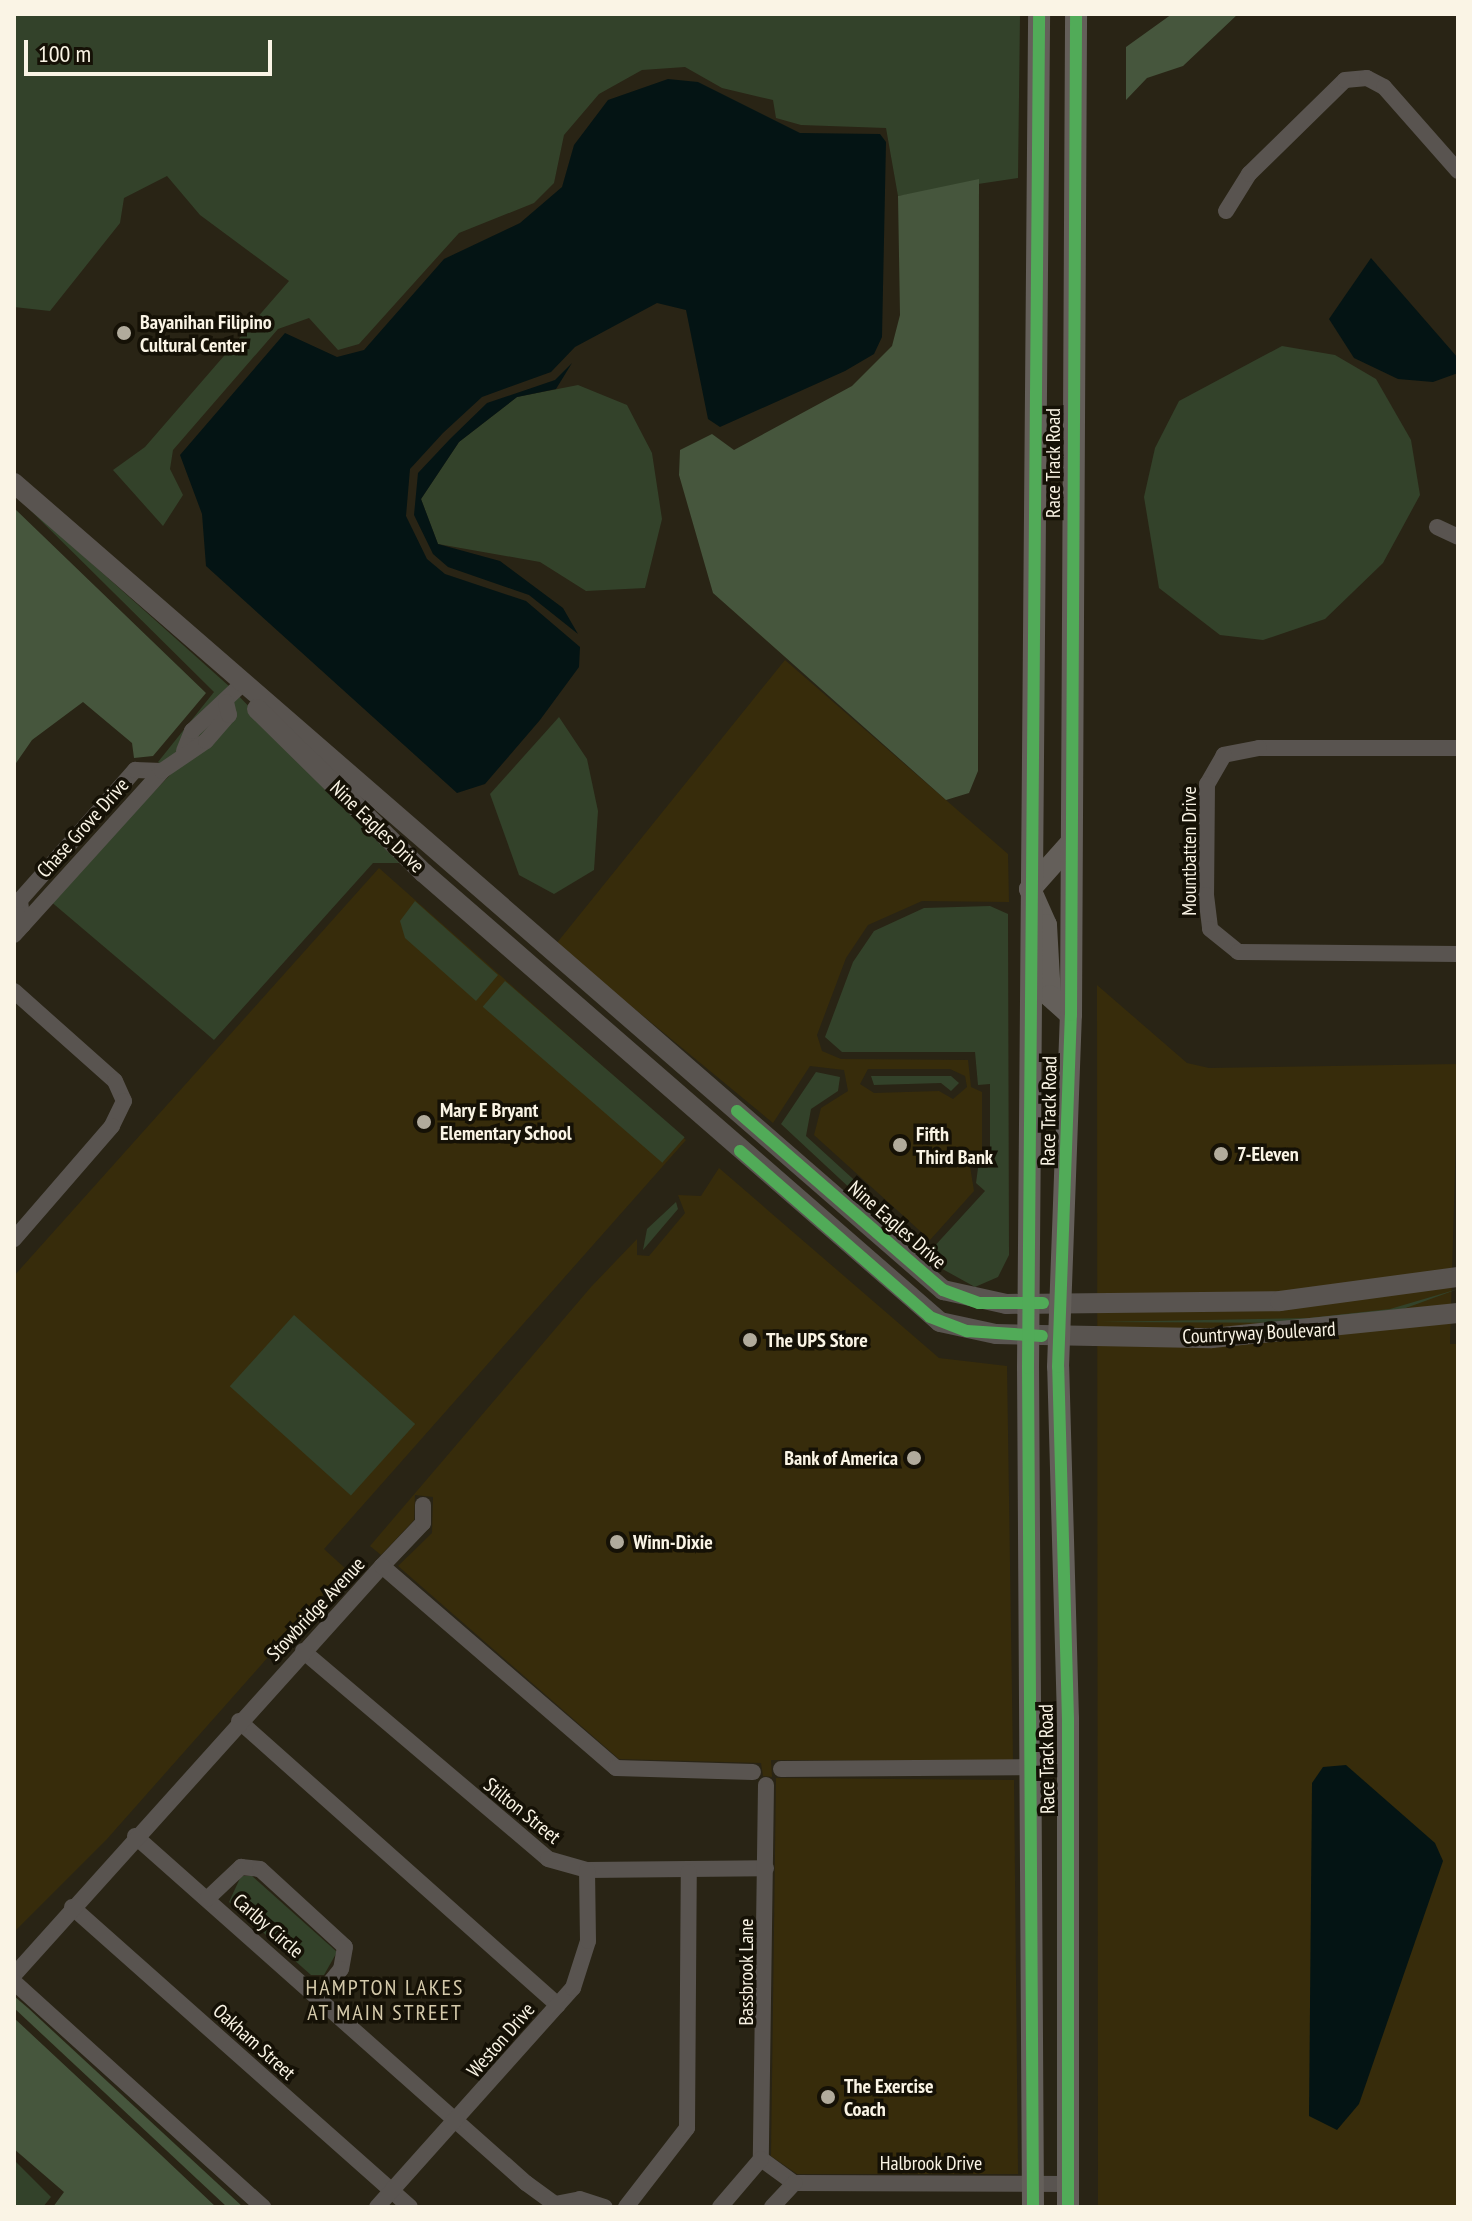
<!DOCTYPE html>
<html>
<head>
<meta charset="utf-8">
<style>
	body { margin:0 }
	#map { position:relative; width:1472px; height:2221px; overflow:hidden; background:#292415; font-family:"PT Sans Narrow",sans-serif }
	div>[style] { position:absolute }
	[style*='--x'] { left:calc(var(--x)*1px); top:calc(var(--y)*1px); width:calc(var(--w)*1px); rotate:calc(var(--a)*1deg) }
	.built>* { inset:0; background:#372c0b }
	.green>* { inset:0; background:#33422a; transform-origin:0 0 }
	.forest>* { inset:0; background:#46563d }
	.water>* { inset:0; background:#041414 }
	.minor>* { height:16px; margin:-8px; padding:0 8px; transform-origin:8px; border-radius:8px; background:#595450 }
	.tertiary>* { height:20px; margin:-10px; padding:0 10px; transform-origin:10px; border-radius:10px; background:#595450 }
	.secondary>* { height:22px; margin:-11px; padding:0 11px; transform-origin:11px; border-radius:11px; background:#645f5a }
	.cycleway>* { height:12px; margin:-6px; padding:0 6px; transform-origin:6px; border-radius:6px; background:#51ab58 }
	.dots>* { width:22px; height:22px; translate:-50% -50%; box-sizing:border-box; border:4px solid #151106; border-radius:50% }
	span { translate:-50% -50%; white-space:nowrap; text-align:center; line-height:1.15; -webkit-text-stroke:7px #151106; paint-order:stroke }
	.poi-label { font-size:20px; color:#faf4e5; font-weight:700 }
	.left { translate:0 -50%; text-align:left }
	.right { translate:-100% -50%; text-align:right }
	.street-label { font-size:20px; color:#faf4e5 }
	.neighbourhood-label { font-size:22px; color:#d5caab; letter-spacing:2px }
	.frame { position:absolute; inset:0; border:16px solid #faf4e5; pointer-events:none }
	.scale { position:absolute; left:24px; top:40px; width:248px; height:36px; box-sizing:border-box; border:4px solid #faf4e5; border-top:0; padding-left:10px; font-size:24px; line-height:28px; white-space:nowrap; color:#faf4e5; -webkit-text-stroke:6px #151106; paint-order:stroke }
</style>
</head>
<body>
<div id="map">
	<div class="built">
		<i style="clip-path:polygon(evenodd,785px 660px,1008px 854px,1009px 902px,922px 901px,868px 925px,846px 958px,817px 1035px,822px 1051px,841px 1059px,968px 1060px,971px 1087px,982px 1092px,982px 1160px,970px 1166px,974px 1191px,930px 1240px,814px 1135px,821px 1108px,848px 1091px,844px 1070px,810px 1066px,773px 1123px,556px 944px,785px 660px,868px 1069px,950px 1069px,965px 1076px,967px 1087px,953px 1099px,939px 1091px,874px 1093px,860px 1084px,868px 1069px)"></i>
		<i style="clip-path:polygon(379px 868px,686px 1140px,324px 1549px,346px 1569px,107px 1839px,14px 1932px,14px 1276px)"></i>
		<i style="clip-path:polygon(1097px 985px,1187px 1063px,1209px 1068px,1458px 1064px,1450px 1344px,1458px 1344px,1458px 2207px,1098px 2207px)"></i>
		<i style="clip-path:polygon(719px 1168px,939px 1358px,1007px 1366px,1013px 1761px,771px 1760px,772px 1777px,763px 1776px,761px 1763px,619px 1759px,398px 1566px,432px 1533px,433px 1497px,415px 1495px,414px 1520px,381px 1555px,370px 1546px,591px 1287px,637px 1239px,637px 1255px,649px 1256px,685px 1213px,678px 1195px,701px 1196px)"></i>
		<i style="clip-path:polygon(776px 1778px,1014px 1780px,1018px 2174px,797px 2174px,771px 2156px)"></i>
	</div>
	<div class="green">
		<i style="clip-path:polygon(14px 14px,1020px 14px,1018px 178px,898px 196px,886px 128px,801px 125px,776px 118px,773px 100px,722px 88px,685px 67px,642px 70px,599px 94px,564px 135px,554px 183px,534px 203px,459px 233px,359px 344px,338px 350px,309px 318px,278px 329px,173px 450px,170px 469px,183px 495px,163px 526px,113px 470px,145px 447px,289px 281px,200px 215px,167px 176px,124px 198px,120px 223px,50px 311px,14px 307px)"></i>
		<i style="clip-path:polygon(1282px 346px,1335px 355px,1376px 379px,1411px 440px,1420px 495px,1383px 563px,1325px 619px,1263px 640px,1220px 635px,1159px 588px,1144px 497px,1155px 448px,1179px 401px)"></i>
		<i style="clip-path:polygon(578px 385px,627px 405px,652px 453px,662px 519px,645px 588px,586px 591px,540px 562px,438px 544px,421px 499px,459px 442px,517px 397px)"></i>
		<i style="clip-path:polygon(14px 494px,230px 687px,401px 863px,373px 863px,214px 1040px,49px 900px,172px 773px,158px 762px,214px 692px)"></i>
		<i style="clip-path:polygon(559px 717px,587px 759px,598px 811px,594px 870px,554px 894px,519px 875px,490px 794px)"></i>
		<i style="clip-path:polygon(415px 901px,498px 975px,476px 1001px,405px 938px,400px 921px)"></i>
		<i style="clip-path:polygon(990px 906px,1008px 914px,1009px 1255px,998px 1277px,975px 1287px,928px 1261px,781px 1124px,816px 1072px,840px 1077px,838px 1091px,811px 1109px,806px 1136px,931px 1250px,985px 1191px,976px 1183px,978px 1168px,990px 1167px,990px 1084px,978px 1085px,975px 1052px,842px 1052px,825px 1037px,853px 962px,874px 931px,924px 908px)"></i>
		<i style="left:505px;top:981px;width:238px;height:34px;rotate:41deg"></i>
		<i style="clip-path:polygon(871px 1076px,951px 1076px,959px 1083px,951px 1091px,941px 1083px,874px 1085px)"></i>
		<i style="clip-path:polygon(676px 1202px,678px 1209px,643px 1250px,647px 1229px)"></i>
		<i style="clip-path:polygon(1458px 1289px,1392px 1313px,1298px 1323px,1098px 1322px,1309px 1318px,1390px 1309px)"></i>
		<i style="left:294px;top:1315px;width:163px;height:96px;rotate:42deg"></i>
		<i style="clip-path:polygon(241px 1876px,252px 1876px,337px 1952px,324px 1975px,311px 1975px,229px 1902px)"></i>
		<i style="clip-path:polygon(14px 2160px,51px 2197px,43px 2207px,14px 2207px)"></i>
	</div>
	<div class="forest">
		<i style="clip-path:polygon(1172px 14px,1238px 14px,1183px 66px,1147px 78px,1126px 100px,1126px 47px)"></i>
		<i style="clip-path:polygon(979px 179px,978px 771px,969px 793px,946px 800px,713px 593px,679px 475px,680px 450px,712px 434px,734px 450px,852px 386px,892px 346px,900px 315px,898px 196px)"></i>
		<i style="clip-path:polygon(14px 508px,206px 693px,153px 756px,134px 758px,132px 743px,83px 702px,32px 740px,14px 766px)"></i>
		<i style="clip-path:polygon(14px 1996px,28px 2008px,243px 2207px,227px 2207px,14px 2008px)"></i>
		<i style="clip-path:polygon(14px 2018px,161px 2155px,216px 2207px,53px 2207px,64px 2192px,14px 2149px)"></i>
	</div>
	<div class="water">
		<i style="clip-path:polygon(668px 79px,698px 82px,800px 133px,880px 134px,886px 142px,882px 337px,874px 354px,845px 371px,720px 427px,708px 419px,686px 310px,657px 303px,575px 347px,551px 372px,482px 397px,443px 433px,410px 469px,406px 516px,427px 559px,445px 574px,526px 601px,580px 647px,579px 667px,540px 720px,485px 784px,457px 793px,206px 566px,202px 514px,180px 455px,285px 333px,337px 357px,364px 350px,444px 259px,520px 223px,562px 187px,574px 145px,608px 100px)"></i>
		<i style="clip-path:polygon(1371px 258px,1458px 358px,1458px 373px,1433px 382px,1398px 379px,1354px 358px,1329px 319px)"></i>
		<i style="clip-path:polygon(572px 363px,556px 389px,517px 397px,459px 442px,421px 499px,438px 544px,500px 561px,563px 608px,578px 634px,529px 595px,448px 567px,433px 554px,414px 515px,418px 473px,450px 439px,487px 403px,555px 380px)"></i>
		<i style="clip-path:polygon(1346px 1765px,1435px 1843px,1443px 1861px,1359px 2104px,1337px 2130px,1309px 2116px,1312px 1783px,1323px 1767px)"></i>
	</div>
	<div class="minor">
		<i style="--x:1226;--y:211;--w:44;--a:-58.1"></i>
		<i style="--x:1249;--y:174;--w:134;--a:-44.4"></i>
		<i style="--x:1345;--y:80;--w:22;--a:-5"></i>
		<i style="--x:1367;--y:78;--w:19;--a:28"></i>
		<i style="--x:1384;--y:87;--w:112;--a:48.6"></i>
		<i style="--x:1437;--y:527;--w:23;--a:25"></i>
		<i style="--x:1458;--y:748;--w:199;--a:180"></i>
		<i style="--x:1259;--y:748;--w:36;--a:169"></i>
		<i style="--x:1224;--y:755;--w:34;--a:120"></i>
		<i style="--x:1207;--y:784;--w:111;--a:90.5"></i>
		<i style="--x:1206;--y:895;--w:34;--a:83"></i>
		<i style="--x:1210;--y:929;--w:36;--a:39"></i>
		<i style="--x:1238;--y:952;--w:220;--a:0.5"></i>
		<i style="--x:184;--y:751;--w:22;--a:-68"></i>
		<i style="--x:192;--y:731;--w:67;--a:-43.2"></i>
		<i style="--x:23;--y:925;--w:25;--a:-97"></i>
		<i style="--x:20;--y:900;--w:174;--a:-48.5"></i>
		<i style="--x:135;--y:770;--w:27;--a:2"></i>
		<i style="--x:14;--y:935;--w:221;--a:-47.9"></i>
		<i style="--x:162;--y:771;--w:53;--a:-34.3"></i>
		<i style="--x:206;--y:741;--w:35;--a:-49"></i>
		<i style="--x:229;--y:715;--w:13;--a:-103"></i>
		<i style="--x:14;--y:991;--w:135;--a:41.7"></i>
		<i style="--x:115;--y:1081;--w:22;--a:66"></i>
		<i style="--x:124;--y:1101;--w:28;--a:116"></i>
		<i style="--x:112;--y:1126;--w:150;--a:130.9"></i>
		<i style="--x:382;--y:1566;--w:59;--a:-46.4"></i>
		<i style="--x:423;--y:1523;--w:18;--a:-90"></i>
		<i style="--x:303;--y:1651;--w:321;--a:40.3"></i>
		<i style="--x:548;--y:1859;--w:41;--a:15.8"></i>
		<i style="--x:587;--y:1870;--w:179;--a:-0.6"></i>
		<i style="--x:239;--y:1721;--w:427;--a:41.7"></i>
		<i style="--x:781;--y:1769;--w:288;--a:-0.4"></i>
		<i style="--x:766;--y:1785;--w:374;--a:90.8"></i>
		<i style="--x:761;--y:2159;--w:41;--a:36"></i>
		<i style="--x:135;--y:1836;--w:523;--a:41.59"></i>
		<i style="--x:526;--y:2183;--w:36;--a:36"></i>
		<i style="--x:555;--y:2204;--w:25;--a:-11"></i>
		<i style="--x:580;--y:2199;--w:26;--a:18"></i>
		<i style="--x:207;--y:1899;--w:47;--a:-43.3"></i>
		<i style="--x:241;--y:1867;--w:19;--a:6"></i>
		<i style="--x:260;--y:1869;--w:115;--a:42.5"></i>
		<i style="--x:345;--y:1947;--w:22;--a:100"></i>
		<i style="--x:341;--y:1969;--w:35;--a:129"></i>
		<i style="--x:72;--y:1907;--w:452;--a:41.6"></i>
		<i style="--x:14;--y:1975;--w:550;--a:-48.02"></i>
		<i style="--x:382;--y:1566;--w:309;--a:40.8"></i>
		<i style="--x:616;--y:1768;--w:137;--a:1.7"></i>
		<i style="--x:14;--y:1982;--w:336;--a:42.1"></i>
		<i style="--x:794;--y:2183;--w:274;--a:0.2"></i>
		<i style="--x:377;--y:2207;--w:294;--a:-48.2"></i>
		<i style="--x:573;--y:1988;--w:49;--a:-72.3"></i>
		<i style="--x:588;--y:1941;--w:71;--a:-90.8"></i>
		<i style="--x:626;--y:2207;--w:100;--a:-52.3"></i>
		<i style="--x:687;--y:2128;--w:256;--a:-89.6"></i>
		<i style="--x:720;--y:2207;--w:63;--a:-49.5"></i>
		<i style="--x:772;--y:2207;--w:33;--a:-47"></i>
	</div>
	<div class="tertiary">
		<i style="--x:14;--y:483;--w:1231;--a:40.98"></i>
		<i style="--x:943;--y:1290;--w:65;--a:12.5"></i>
		<i style="--x:1006;--y:1304;--w:274;--a:-0.6"></i>
		<i style="--x:1280;--y:1301;--w:180;--a:-7.7"></i>
		<i style="--x:257;--y:709;--w:234;--a:44.5"></i>
		<i style="--x:424;--y:873;--w:684;--a:41.03"></i>
		<i style="--x:940;--y:1322;--w:57;--a:12.1"></i>
		<i style="--x:996;--y:1334;--w:216;--a:1.1"></i>
		<i style="--x:1212;--y:1338;--w:247;--a:-5.8"></i>
	</div>
	<div class="secondary">
		<i style="--x:1070;--y:844;--w:60;--a:131.6"></i>
		<i style="--x:1030;--y:889;--w:39;--a:66"></i>
		<i style="--x:1046;--y:925;--w:71;--a:86.8"></i>
		<i style="--x:1050;--y:996;--w:28;--a:42"></i>
		<i style="--x:1033;--y:2207;--w:839;--a:-90.34"></i>
		<i style="--x:1028;--y:1368;--w:1354;--a:-89.53"></i>
		<i style="--x:1068;--y:2207;--w:488;--a:-90"></i>
		<i style="--x:1068;--y:1719;--w:352;--a:-91.6"></i>
		<i style="--x:1058;--y:1367;--w:352;--a:-87.9"></i>
		<i style="--x:1071;--y:1015;--w:1001;--a:-89.71"></i>
	</div>
	<div class="cycleway">
		<i style="--x:737;--y:1111;--w:273;--a:41"></i>
		<i style="--x:943;--y:1290;--w:38;--a:20"></i>
		<i style="--x:979;--y:1303;--w:64;--a:0"></i>
		<i style="--x:740;--y:1151;--w:252;--a:41.1"></i>
		<i style="--x:930;--y:1317;--w:40;--a:21"></i>
		<i style="--x:967;--y:1331;--w:75;--a:3.8"></i>
		<i style="--x:1033;--y:2207;--w:839;--a:-90.34"></i>
		<i style="--x:1028;--y:1368;--w:1354;--a:-89.53"></i>
		<i style="--x:1068;--y:2207;--w:488;--a:-90"></i>
		<i style="--x:1068;--y:1719;--w:352;--a:-91.6"></i>
		<i style="--x:1058;--y:1367;--w:352;--a:-87.9"></i>
		<i style="--x:1071;--y:1015;--w:1001;--a:-89.71"></i>
	</div>
	<div class="dots">
		<i style="left:124px;top:333px;background:#b1ab9c"></i>
		<i style="left:424px;top:1122px;background:#b1ab9c"></i>
		<i style="left:900px;top:1145px;background:#b1ab9c"></i>
		<i style="left:1221px;top:1154px;background:#b1ab9c"></i>
		<i style="left:750px;top:1340px;background:#b1ab9c"></i>
		<i style="left:914px;top:1458px;background:#b1ab9c"></i>
		<i style="left:617px;top:1542px;background:#b1ab9c"></i>
		<i style="left:828px;top:2097px;background:#b1ab9c"></i>
	</div>
	<div class="poi-label">
		<span class="left" style="left:140px;top:334px">Bayanihan Filipino<br>Cultural Center</span>
		<span class="left" style="left:440px;top:1122px">Mary E Bryant<br>Elementary School</span>
		<span class="left" style="left:916px;top:1146px">Fifth<br>Third Bank</span>
		<span class="left" style="left:1237px;top:1154px">7-Eleven</span>
		<span class="left" style="left:766px;top:1340px">The UPS Store</span>
		<span class="right" style="left:898px;top:1458px">Bank of America</span>
		<span class="left" style="left:633px;top:1542px">Winn-Dixie</span>
		<span class="left" style="left:844px;top:2098px">The Exercise<br>Coach</span>
	</div>
	<div class="street-label">
		<span style="left:1053px;top:463px;rotate:-90deg">Race Track Road</span>
		<span style="left:377px;top:827px;rotate:44deg">Nine Eagles Drive</span>
		<span style="left:83px;top:828px;rotate:-48deg">Chase Grove Drive</span>
		<span style="left:1189px;top:851px;rotate:-90deg">Mountbatten Drive</span>
		<span style="left:1049px;top:1111px;rotate:-89deg">Race Track Road</span>
		<span style="left:897px;top:1225px;rotate:41deg">Nine Eagles Drive</span>
		<span style="left:1259px;top:1333px;rotate:-3deg">Countryway Boulevard</span>
		<span style="left:316px;top:1609px;rotate:-47deg">Stowbridge Avenue</span>
		<span style="left:1047px;top:1759px;rotate:-91deg">Race Track Road</span>
		<span style="left:522px;top:1811px;rotate:39deg">Stilton Street</span>
		<span style="left:268px;top:1926px;rotate:41deg">Carlby Circle</span>
		<span style="left:746px;top:1972px;rotate:-90deg">Bassbrook Lane</span>
		<span style="left:501px;top:2040px;rotate:-49deg">Weston Drive</span>
		<span style="left:254px;top:2042px;rotate:42deg">Oakham Street</span>
		<span style="left:931px;top:2163px">Halbrook Drive</span>
	</div>
	<div class="neighbourhood-label">
		<span style="left:385px;top:2000px">HAMPTON LAKES<br>AT MAIN STREET</span>
	</div>
	<div class="frame"></div>
	<div class="scale">100 m</div>
</div>
</body>
</html>
